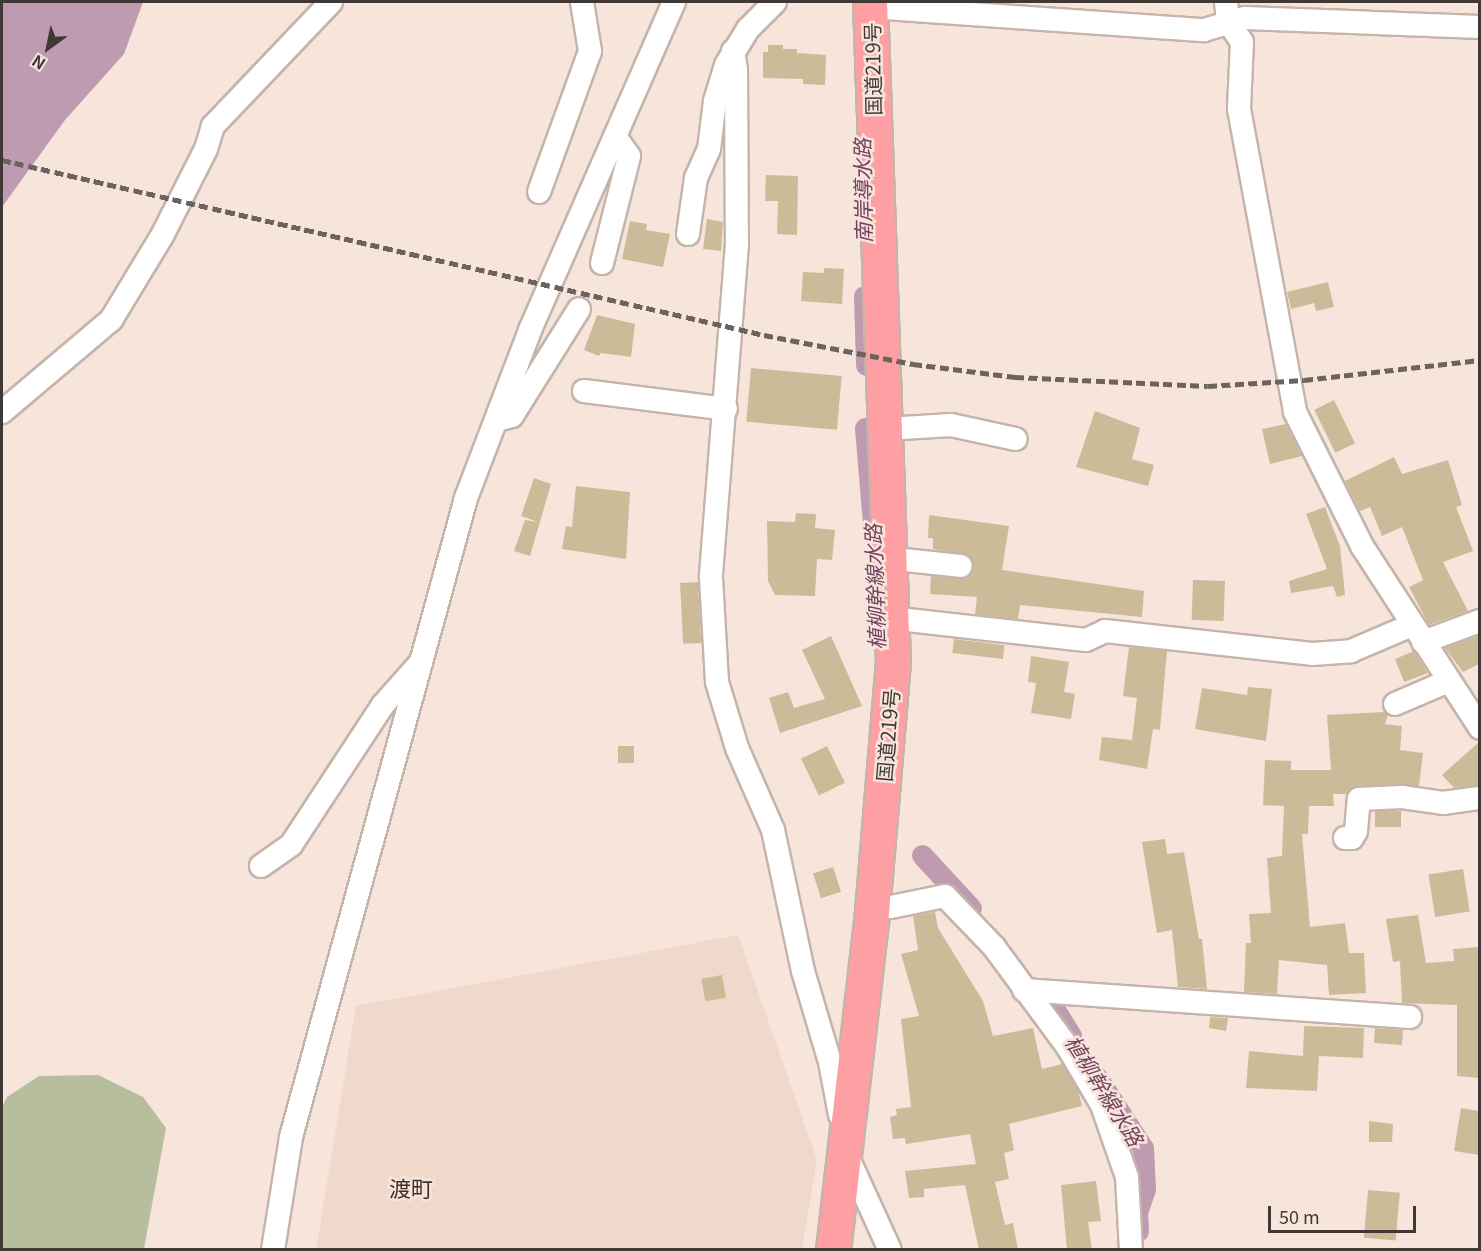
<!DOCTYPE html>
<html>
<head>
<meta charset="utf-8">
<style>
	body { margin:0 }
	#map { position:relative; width:1481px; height:1251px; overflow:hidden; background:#f7e5dc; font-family:Georgia,"Noto Sans JP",serif }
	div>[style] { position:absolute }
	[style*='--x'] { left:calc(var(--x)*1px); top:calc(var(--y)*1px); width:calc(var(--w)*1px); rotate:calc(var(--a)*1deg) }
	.built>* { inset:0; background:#f0d8ca }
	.green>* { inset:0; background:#b6be9d }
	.water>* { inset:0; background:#be9bb0 }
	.canal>* { height:21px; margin:-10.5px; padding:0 10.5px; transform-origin:10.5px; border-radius:10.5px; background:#be9bb0 }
	.building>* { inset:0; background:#cb9; transform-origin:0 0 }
	.roads { filter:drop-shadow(2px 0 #c5b4aa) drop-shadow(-2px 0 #c5b4aa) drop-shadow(0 2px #c5b4aa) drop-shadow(0 -2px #c5b4aa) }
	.street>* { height:22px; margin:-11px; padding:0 11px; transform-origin:11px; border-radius:11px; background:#fff }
	.highway>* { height:33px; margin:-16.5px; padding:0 16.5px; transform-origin:16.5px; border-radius:16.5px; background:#fe9fa4 }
	.rail>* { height:4.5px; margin-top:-2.25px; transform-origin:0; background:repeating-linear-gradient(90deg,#6d635e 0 9px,transparent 0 13.5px) }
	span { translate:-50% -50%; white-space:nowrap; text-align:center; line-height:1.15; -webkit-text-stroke:5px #f7e5dc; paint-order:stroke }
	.street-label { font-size:20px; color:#3f3834 }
	.water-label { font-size:21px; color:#744362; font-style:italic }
	.quarter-label { font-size:22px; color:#40322b }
	.frame { position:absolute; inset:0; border:3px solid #3f3834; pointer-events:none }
	.north { position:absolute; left:18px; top:18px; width:60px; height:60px; -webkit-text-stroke:4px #f7e5dc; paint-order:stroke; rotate:213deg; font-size:16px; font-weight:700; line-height:24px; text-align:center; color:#3f3834 }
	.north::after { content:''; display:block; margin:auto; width:21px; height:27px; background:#3f3834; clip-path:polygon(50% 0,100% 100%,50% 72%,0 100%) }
	.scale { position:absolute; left:1268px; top:1206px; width:148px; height:27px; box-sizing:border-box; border:3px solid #3f3834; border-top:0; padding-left:8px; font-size:18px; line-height:21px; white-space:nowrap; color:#3f3834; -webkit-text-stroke:4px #f7e5dc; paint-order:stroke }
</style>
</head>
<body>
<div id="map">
	<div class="built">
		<i style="clip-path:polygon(738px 935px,817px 1160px,802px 1249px,316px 1250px,356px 1006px)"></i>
	</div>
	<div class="green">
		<i style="clip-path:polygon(98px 1075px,143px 1097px,166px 1128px,144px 1249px,2px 1249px,2px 1108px,7px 1097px,39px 1076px)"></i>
	</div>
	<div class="water">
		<i style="clip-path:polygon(2px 2px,143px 2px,124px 54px,65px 120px,2px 207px)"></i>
	</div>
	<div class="canal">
		<i style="--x:864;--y:296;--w:69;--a:88.3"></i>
		<i style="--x:865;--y:428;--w:107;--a:85.2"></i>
		<i style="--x:922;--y:855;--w:72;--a:47.2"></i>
		<i style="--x:1052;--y:1005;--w:36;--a:58"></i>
		<i style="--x:1097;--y:1077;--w:85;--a:57.1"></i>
		<i style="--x:1143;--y:1148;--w:41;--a:87.2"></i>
		<i style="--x:1145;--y:1189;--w:24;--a:109"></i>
		<i style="--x:1137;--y:1212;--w:19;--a:87"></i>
	</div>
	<div class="building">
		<i style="clip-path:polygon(768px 45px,783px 45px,783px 49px,797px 49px,797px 53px,826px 55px,825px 85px,803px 84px,803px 79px,763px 78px,763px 52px,768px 52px)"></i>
		<i style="clip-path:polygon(766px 175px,798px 176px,797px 235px,777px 234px,778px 201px,765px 201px)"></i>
		<i style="clip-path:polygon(707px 219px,723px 222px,721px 251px,703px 249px)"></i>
		<i style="clip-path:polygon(630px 221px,647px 224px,646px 230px,670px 234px,663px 267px,622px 259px)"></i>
		<i style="clip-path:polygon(824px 268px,844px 269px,842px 304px,801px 301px,803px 272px,824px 273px)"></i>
		<i style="clip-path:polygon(1328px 282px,1334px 307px,1316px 311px,1314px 303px,1291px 309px,1287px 292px)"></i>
		<i style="clip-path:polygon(597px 315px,635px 324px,631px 357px,601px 353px,599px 356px,584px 350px)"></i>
		<i style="left:751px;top:368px;width:91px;height:54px;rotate:5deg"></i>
		<i style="left:1334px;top:400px;width:48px;height:22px;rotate:64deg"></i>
		<i style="clip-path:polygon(1095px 411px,1140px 428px,1132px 459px,1154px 465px,1148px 486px,1076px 467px)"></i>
		<i style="clip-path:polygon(1286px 424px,1302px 456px,1270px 464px,1262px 429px)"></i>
		<i style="clip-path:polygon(1394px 457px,1402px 474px,1448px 460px,1462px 505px,1456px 507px,1473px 551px,1443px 562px,1468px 611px,1429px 625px,1409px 587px,1423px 580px,1402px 527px,1382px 536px,1370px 507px,1360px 511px,1345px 481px)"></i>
		<i style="clip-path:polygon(534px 478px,551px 484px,530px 556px,514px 551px,525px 520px,538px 522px,521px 516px)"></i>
		<i style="clip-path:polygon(576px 486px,630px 492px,626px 559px,562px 549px,566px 526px,572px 527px)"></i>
		<i style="clip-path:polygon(1325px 507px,1340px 546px,1345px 595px,1337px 597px,1333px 586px,1291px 593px,1289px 581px,1327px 569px,1306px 514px)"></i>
		<i style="clip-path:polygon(796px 513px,816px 514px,815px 528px,835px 530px,832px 560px,817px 559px,815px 596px,775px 595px,768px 581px,767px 521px,795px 522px)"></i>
		<i style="clip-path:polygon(929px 515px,1009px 526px,1002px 570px,1144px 591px,1142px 617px,1020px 605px,1018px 619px,1008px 618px,975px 614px,977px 597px,930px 594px,931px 576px,966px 579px,974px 567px,968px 555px,933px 549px,933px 538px,928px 538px)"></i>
		<i style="left:1193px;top:580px;width:32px;height:40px;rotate:2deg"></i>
		<i style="left:698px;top:582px;width:61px;height:18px;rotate:87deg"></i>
		<i style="clip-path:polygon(831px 636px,862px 706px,780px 733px,769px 698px,788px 692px,794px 708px,825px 699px,802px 650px)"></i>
		<i style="clip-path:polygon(1479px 636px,1479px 664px,1463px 672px,1445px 648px)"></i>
		<i style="left:954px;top:639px;width:51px;height:14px;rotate:7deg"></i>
		<i style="clip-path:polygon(1129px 647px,1167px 651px,1160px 730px,1153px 729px,1147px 769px,1099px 760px,1102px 737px,1132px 740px,1137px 698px,1123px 696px)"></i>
		<i style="clip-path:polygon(1414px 651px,1428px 673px,1404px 682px,1395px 659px)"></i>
		<i style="clip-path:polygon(1031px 656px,1069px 662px,1064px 692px,1075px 694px,1071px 719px,1031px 713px,1036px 683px,1028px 682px)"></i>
		<i style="clip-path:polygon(1248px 687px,1272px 689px,1266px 741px,1195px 729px,1202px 688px,1247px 695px)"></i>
		<i style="clip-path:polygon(1384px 712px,1388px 715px,1385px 724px,1402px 726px,1400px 750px,1423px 753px,1419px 786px,1358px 786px,1347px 794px,1333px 794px,1334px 806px,1309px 806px,1308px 834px,1302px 834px,1310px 927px,1345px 923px,1349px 953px,1364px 953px,1366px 993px,1329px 995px,1327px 965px,1279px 960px,1277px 994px,1244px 992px,1246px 943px,1251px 943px,1249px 914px,1271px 913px,1267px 858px,1282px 856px,1284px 806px,1263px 805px,1265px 760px,1291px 761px,1291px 770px,1331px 770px,1327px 715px)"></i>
		<i style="clip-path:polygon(1479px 742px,1479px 785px,1454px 788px,1442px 775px)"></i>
		<i style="left:618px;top:746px;width:16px;height:17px"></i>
		<i style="left:827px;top:746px;width:41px;height:29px;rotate:64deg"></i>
		<i style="left:1401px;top:811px;width:16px;height:26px;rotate:90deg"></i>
		<i style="clip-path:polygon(1165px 839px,1167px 854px,1184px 852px,1199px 939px,1202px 939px,1207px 989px,1178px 987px,1172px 930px,1157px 933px,1142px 842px)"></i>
		<i style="left:833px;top:867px;width:26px;height:21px;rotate:72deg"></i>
		<i style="left:1463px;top:869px;width:43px;height:35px;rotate:81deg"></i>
		<i style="clip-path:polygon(935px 912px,938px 928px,983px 1001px,993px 1036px,1033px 1028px,1042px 1069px,1062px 1064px,1078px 1090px,1082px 1106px,1009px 1124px,1014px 1150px,1004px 1153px,1009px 1179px,995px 1182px,1005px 1225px,1013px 1223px,1018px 1250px,979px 1250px,965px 1185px,924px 1189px,924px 1197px,909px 1198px,905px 1171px,976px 1164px,970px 1134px,906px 1144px,905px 1138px,893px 1139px,890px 1117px,897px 1115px,896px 1109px,911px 1107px,901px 1019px,919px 1016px,901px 954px,918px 950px,913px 916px)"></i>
		<i style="clip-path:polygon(1418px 915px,1426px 963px,1454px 961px,1453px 949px,1479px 947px,1479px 1078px,1457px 1076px,1457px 1005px,1402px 1003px,1400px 961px,1393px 962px,1386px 919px)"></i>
		<i style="left:722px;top:975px;width:23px;height:21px;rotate:80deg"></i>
		<i style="clip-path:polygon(1210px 1017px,1228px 1018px,1226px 1031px,1209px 1028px)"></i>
		<i style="clip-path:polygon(1304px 1026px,1364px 1028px,1363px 1058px,1319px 1056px,1317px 1091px,1246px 1088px,1249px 1051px,1303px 1056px)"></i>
		<i style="left:1375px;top:1028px;width:28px;height:15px;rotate:4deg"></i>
		<i style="clip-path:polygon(1461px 1108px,1479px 1111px,1479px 1155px,1454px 1151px)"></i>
		<i style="clip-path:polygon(1369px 1121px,1393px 1124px,1392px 1142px,1369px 1142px)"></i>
		<i style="clip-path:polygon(1096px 1181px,1101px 1221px,1088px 1222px,1092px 1250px,1067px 1250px,1061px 1185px)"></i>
		<i style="left:1368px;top:1190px;width:32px;height:48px;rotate:5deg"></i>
	</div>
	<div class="roads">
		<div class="street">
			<i style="--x:1226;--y:2;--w:20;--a:84"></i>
			<i style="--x:1228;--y:22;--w:24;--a:55"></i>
			<i style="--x:1242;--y:42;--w:67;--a:92.6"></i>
			<i style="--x:1239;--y:109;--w:308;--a:79.5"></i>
			<i style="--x:1295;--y:412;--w:150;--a:63.4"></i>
			<i style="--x:1362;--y:546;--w:217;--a:57"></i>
			<i style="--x:871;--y:7;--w:334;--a:4"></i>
			<i style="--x:1204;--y:30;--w:43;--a:-16.3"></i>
			<i style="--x:1245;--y:18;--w:235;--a:2.2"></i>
			<i style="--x:733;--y:51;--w:19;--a:81"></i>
			<i style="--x:736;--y:70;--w:174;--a:89.7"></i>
			<i style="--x:737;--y:244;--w:335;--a:94.5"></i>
			<i style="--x:711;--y:578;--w:104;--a:86.7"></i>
			<i style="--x:717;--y:682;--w:69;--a:73.1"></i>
			<i style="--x:737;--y:748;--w:90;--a:66.3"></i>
			<i style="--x:773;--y:830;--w:144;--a:78"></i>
			<i style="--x:803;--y:971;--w:95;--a:73.5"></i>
			<i style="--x:830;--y:1062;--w:54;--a:79.3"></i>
			<i style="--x:539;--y:192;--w:150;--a:-70.1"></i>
			<i style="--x:590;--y:51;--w:50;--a:-99.3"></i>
			<i style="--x:688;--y:234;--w:57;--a:-81.9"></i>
			<i style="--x:696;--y:178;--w:32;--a:-66"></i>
			<i style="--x:709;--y:149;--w:48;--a:-82.9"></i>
			<i style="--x:715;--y:101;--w:38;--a:-73"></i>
			<i style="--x:726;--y:65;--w:42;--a:-58.6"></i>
			<i style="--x:748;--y:29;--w:38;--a:-45"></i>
			<i style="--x:602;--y:263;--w:110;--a:-75.8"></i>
			<i style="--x:629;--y:156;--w:24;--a:-126"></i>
			<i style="--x:584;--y:391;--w:143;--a:7.2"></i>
			<i style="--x:2;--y:412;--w:143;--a:-40.2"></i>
			<i style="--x:111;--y:320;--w:100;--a:-58.8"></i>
			<i style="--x:163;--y:234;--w:95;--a:-63.2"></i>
			<i style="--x:206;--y:149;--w:24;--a:-73"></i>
			<i style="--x:213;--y:126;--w:171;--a:-46.4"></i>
			<i style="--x:496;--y:420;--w:16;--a:-14"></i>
			<i style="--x:512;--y:416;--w:126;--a:-57.9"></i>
			<i style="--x:886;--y:429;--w:65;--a:-3.5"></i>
			<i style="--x:951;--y:425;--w:66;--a:12.3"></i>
			<i style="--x:887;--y:558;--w:74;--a:6.2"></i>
			<i style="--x:890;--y:618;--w:197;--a:6.4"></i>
			<i style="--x:1086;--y:640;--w:21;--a:-25"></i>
			<i style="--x:1105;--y:631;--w:208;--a:6.3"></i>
			<i style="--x:1312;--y:654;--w:39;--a:-4"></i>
			<i style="--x:1351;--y:651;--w:66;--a:-23.1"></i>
			<i style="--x:1423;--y:642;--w:61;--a:-20.2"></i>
			<i style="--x:1395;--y:704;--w:56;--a:-23.3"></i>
			<i style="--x:1345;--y:838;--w:7;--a:0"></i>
			<i style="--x:1352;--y:838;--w:8;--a:-60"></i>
			<i style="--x:1356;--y:831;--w:32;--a:-85"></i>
			<i style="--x:1359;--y:799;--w:43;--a:-2.7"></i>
			<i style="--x:1402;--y:797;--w:41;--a:8.3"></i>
			<i style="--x:1443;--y:803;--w:37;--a:-8"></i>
			<i style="--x:261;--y:866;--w:37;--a:-35"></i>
			<i style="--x:291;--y:845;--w:168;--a:-56.7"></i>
			<i style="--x:383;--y:705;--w:57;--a:-48.5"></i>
			<i style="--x:873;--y:906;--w:18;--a:3"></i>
			<i style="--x:891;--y:907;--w:55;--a:-11.5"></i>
			<i style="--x:945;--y:896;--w:71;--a:46.1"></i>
			<i style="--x:994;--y:947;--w:123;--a:53.6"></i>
			<i style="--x:1067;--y:1046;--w:69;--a:59.3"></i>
			<i style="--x:1102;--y:1105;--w:76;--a:70.9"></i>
			<i style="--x:1127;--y:1177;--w:73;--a:86.9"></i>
			<i style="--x:1024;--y:990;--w:387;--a:4"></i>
			<i style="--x:843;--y:1147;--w:113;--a:65.5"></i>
			<i style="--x:273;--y:1250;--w:114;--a:-80.9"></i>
			<i style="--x:291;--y:1137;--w:663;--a:-74.68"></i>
			<i style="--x:466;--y:498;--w:180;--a:-69.1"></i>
			<i style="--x:530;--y:330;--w:358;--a:-66.3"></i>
		</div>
		<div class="highway">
			<i style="--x:833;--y:1250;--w:329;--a:-83.4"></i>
			<i style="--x:871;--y:923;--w:261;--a:-85.2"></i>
			<i style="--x:893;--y:663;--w:661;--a:-91.99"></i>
		</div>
	</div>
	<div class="rail">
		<i style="--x:2;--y:160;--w:782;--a:12.93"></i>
		<i style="--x:764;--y:335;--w:152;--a:11"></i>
		<i style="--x:913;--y:364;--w:103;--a:7.3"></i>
		<i style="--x:1015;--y:377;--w:193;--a:2.7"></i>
		<i style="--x:1208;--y:386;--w:96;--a:-3.6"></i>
		<i style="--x:1304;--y:380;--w:177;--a:-6.5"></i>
	</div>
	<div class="street-label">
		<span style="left:872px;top:69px;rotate:-91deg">国道219号</span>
		<span style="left:887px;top:735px;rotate:-85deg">国道219号</span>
	</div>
	<div class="water-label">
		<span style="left:862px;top:191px;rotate:-91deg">南岸導水路</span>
		<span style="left:874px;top:587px;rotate:-92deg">植柳幹線水路</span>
		<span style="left:1105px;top:1090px;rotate:58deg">植柳幹線水路</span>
	</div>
	<div class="quarter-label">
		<span style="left:411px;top:1188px">渡町</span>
	</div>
	<div class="frame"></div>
	<div class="north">N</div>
	<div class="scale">50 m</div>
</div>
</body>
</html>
